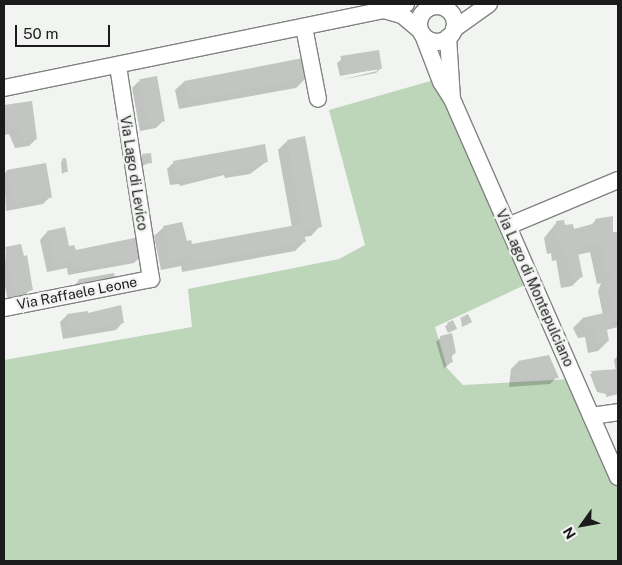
<!DOCTYPE html>
<html>
<head>
<meta charset="utf-8">
<style>
	body { margin:0 }
	#map { position:relative; width:622px; height:565px; overflow:hidden; background:#f2f4f2; font-family:"Public Sans",sans-serif }
	div>[style] { position:absolute }
	[style*='--x'] { left:calc(var(--x)*1px); top:calc(var(--y)*1px); width:calc(var(--w)*1px); rotate:calc(var(--a)*1deg) }
	.green>* { inset:0; background:#bdd6ba }
	.shadow>* { inset:0; background:#0003 }
	.building>* { inset:0; background:#c3c5c3; transform-origin:0 0 }
	.roads { filter:drop-shadow(1px 0 #818381) drop-shadow(-1px 0 #818381) drop-shadow(0 1px #818381) drop-shadow(0 -1px #818381) }
	.minor>* { height:16px; margin:-8px; padding:0 8px; transform-origin:8px; border-radius:8px; background:#fff }
	.minor>.ring { margin:-8px; padding:0; box-sizing:content-box; background:none; border:16px solid #fff; border-radius:50% }
	span { translate:-50% -50%; white-space:nowrap; text-align:center; line-height:1.15; -webkit-text-stroke:5px #f2f4f2; paint-order:stroke }
	.street-label { font-size:14px; color:#1a1b1a }
	.frame { position:absolute; inset:0; border:5px solid #1a1b1a; pointer-events:none }
	.north { position:absolute; left:557px; top:500px; width:50px; height:50px; -webkit-text-stroke:4px #f2f4f2; paint-order:stroke; rotate:238deg; font-size:14px; font-weight:700; line-height:20px; text-align:center; color:#1a1b1a }
	.north::after { content:''; display:block; margin:auto; width:18px; height:22px; background:#1a1b1a; clip-path:polygon(50% 0,100% 100%,50% 72%,0 100%) }
	.scale { position:absolute; left:15px; top:25px; width:95px; height:22px; box-sizing:border-box; border:2px solid #1a1b1a; border-top:0; padding-left:6px; font-size:15px; line-height:18px; white-space:nowrap; color:#1a1b1a; -webkit-text-stroke:4px #f2f4f2; paint-order:stroke }
</style>
</head>
<body>
<div id="map">
	<div class="green">
		<i style="clip-path:polygon(434px 80px,529px 283px,435px 327px,447px 368px,463px 385px,571px 379px,618px 483px,618px 561px,4px 561px,4px 360px,192px 327px,188px 289px,339px 259px,365px 245px,329px 110px)"></i>
	</div>
	<div class="shadow">
		<i style="clip-path:polygon(342px 59px,381px 68px,376px 73px,340px 80px,377px 71px,377px 69px,340px 76px,337px 63px)"></i>
		<i style="clip-path:polygon(306px 78px,296px 88px,179px 109px,175px 90px,185px 81px)"></i>
		<i style="clip-path:polygon(139px 81px,164px 120px,156px 128px,140px 131px,132px 88px)"></i>
		<i style="clip-path:polygon(31px 102px,36px 139px,29px 146px,15px 148px,9px 134px,4px 135px,4px 107px)"></i>
		<i style="clip-path:polygon(287px 141px,320px 226px,311px 236px,303px 237px,304px 242px,295px 251px,182px 272px,181px 266px,161px 270px,154px 236px,164px 227px,191px 246px,292px 227px,278px 150px)"></i>
		<i style="clip-path:polygon(142px 156px,151px 162px,142px 166px)"></i>
		<i style="clip-path:polygon(63px 160px,67px 171px,62px 174px,61px 162px)"></i>
		<i style="clip-path:polygon(174px 162px,266px 162px,250px 174px,225px 178px,224px 175px,180px 186px,179px 184px,170px 185px,167px 169px)"></i>
		<i style="clip-path:polygon(7px 171px,50px 197px,43px 204px,6px 211px,4px 174px)"></i>
		<i style="clip-path:polygon(596px 220px,612px 234px,616px 233px,618px 327px,606px 330px,608px 341px,598px 351px,588px 353px,585px 337px,578px 338px,573px 328px,582px 319px,603px 315px,598px 291px,601px 283px,597px 284px,590px 252px,577px 255px,581px 277px,572px 286px,561px 288px,556px 260px,552px 261px,551px 253px,547px 254px,544px 238px,557px 222px,573px 231px,590px 226px)"></i>
		<i style="clip-path:polygon(64px 229px,68px 247px,75px 252px,141px 256px,134px 263px,68px 275px,67px 268px,47px 272px,40px 240px,47px 232px)"></i>
		<i style="clip-path:polygon(6px 248px,31px 289px,24px 296px,8px 301px,4px 281px)"></i>
		<i style="clip-path:polygon(79px 280px,110px 289px,76px 294px,75px 285px)"></i>
		<i style="clip-path:polygon(67px 315px,87px 315px,123px 322px,116px 330px,63px 339px,60px 322px)"></i>
		<i style="clip-path:polygon(461px 318px,468px 324px,462px 327px)"></i>
		<i style="clip-path:polygon(453px 322px,456px 328px,448px 333px,445px 326px)"></i>
		<i style="clip-path:polygon(441px 337px,455px 353px,451px 357px,452px 362px,444px 368px,436px 342px)"></i>
		<i style="clip-path:polygon(618px 355px,618px 394px,606px 397px,606px 394px,597px 392px,590px 374px,616px 371px,614px 360px)"></i>
		<i style="clip-path:polygon(518px 362px,557px 377px,550px 384px,509px 387px,511px 369px)"></i>
	</div>
	<div class="building">
		<i style="left:379px;top:50px;width:19px;height:39px;rotate:81deg"></i>
		<i style="left:303px;top:58px;width:20px;height:121px;rotate:79deg"></i>
		<i style="left:157px;top:76px;width:46px;height:18px;rotate:80deg"></i>
		<i style="clip-path:polygon(32px 101px,37px 139px,23px 141px,16px 127px,9px 128px,8px 120px,4px 121px,4px 105px)"></i>
		<i style="clip-path:polygon(305px 136px,322px 227px,303px 230px,306px 242px,192px 263px,191px 257px,170px 261px,163px 226px,182px 222px,187px 241px,191px 240px,192px 244px,302px 224px,287px 140px)"></i>
		<i style="clip-path:polygon(265px 144px,268px 162px,258px 164px,258px 167px,177px 179px,173px 161px)"></i>
		<i style="left:151px;top:153px;width:10px;height:9px;rotate:84deg"></i>
		<i style="left:66px;top:158px;width:14px;height:4px;rotate:82deg"></i>
		<i style="left:46px;top:163px;width:35px;height:40px;rotate:80deg"></i>
		<i style="clip-path:polygon(613px 216px,613px 232px,617px 232px,618px 237px,618px 322px,606px 324px,609px 341px,597px 344px,594px 328px,587px 329px,582px 318px,613px 311px,607px 280px,611px 279px,610px 274px,606px 275px,600px 243px,577px 248px,583px 277px,571px 279px,565px 251px,561px 252px,560px 244px,557px 245px,553px 227px,557px 227px,556px 221px,564px 220px,565px 225px,573px 224px,574px 229px,596px 223px,595px 219px)"></i>
		<i style="clip-path:polygon(65px 227px,69px 246px,74px 245px,76px 250px,139px 237px,143px 257px,75px 268px,74px 261px,54px 265px,47px 231px)"></i>
		<i style="clip-path:polygon(21px 244px,24px 256px,27px 255px,33px 290px,15px 295px,5px 247px)"></i>
		<i style="left:114px;top:273px;width:11px;height:36px;rotate:80deg"></i>
		<i style="clip-path:polygon(121px 305px,124px 323px,70px 332px,67px 314px,88px 311px,88px 313px)"></i>
		<i style="left:468px;top:314px;width:9px;height:9px;rotate:63deg"></i>
		<i style="clip-path:polygon(453px 320px,457px 329px,450px 332px,447px 323px)"></i>
		<i style="clip-path:polygon(452px 333px,456px 353px,451px 354px,453px 362px,448px 364px,440px 336px)"></i>
		<i style="clip-path:polygon(549px 355px,559px 378px,515px 381px,514px 372px,520px 371px,518px 361px)"></i>
		<i style="clip-path:polygon(618px 369px,618px 393px,599px 390px,591px 371px)"></i>
	</div>
	<div class="roads">
		<div class="minor">
			<i style="--x:406;--y:4;--w:23;--a:165"></i>
			<i style="--x:384;--y:10;--w:19;--a:16"></i>
			<i style="--x:402;--y:15;--w:23;--a:40"></i>
			<i class="ring" style="left:419px;top:6px;width:20px;height:20px"></i>
			<i style="--x:304;--y:27;--w:73;--a:79"></i>
			<i style="--x:454;--y:29;--w:43;--a:-35.5"></i>
			<i style="--x:423;--y:35;--w:50;--a:69"></i>
			<i style="--x:441;--y:82;--w:20;--a:57"></i>
			<i style="--x:452;--y:99;--w:62;--a:-93.7"></i>
			<i style="--x:4;--y:88;--w:388;--a:-11.6"></i>
			<i style="--x:452;--y:99;--w:413;--a:66.3"></i>
			<i style="--x:508;--y:226;--w:119;--a:-22.7"></i>
			<i style="--x:4;--y:308;--w:150;--a:-11.2"></i>
			<i style="--x:151;--y:279;--w:215;--a:-98.8"></i>
			<i style="--x:591;--y:416;--w:27;--a:-8"></i>
		</div>
	</div>
	<div class="street-label">
		<span style="left:134px;top:173px;rotate:81deg">Via Lago di Levico</span>
		<span style="left:535px;top:288px;rotate:66deg">Via Lago di Montepulciano</span>
		<span style="left:77px;top:293px;rotate:-11deg">Via Raffaele Leone</span>
	</div>
	<div class="frame"></div>
	<div class="north">N</div>
	<div class="scale">50 m</div>
</div>
</body>
</html>
